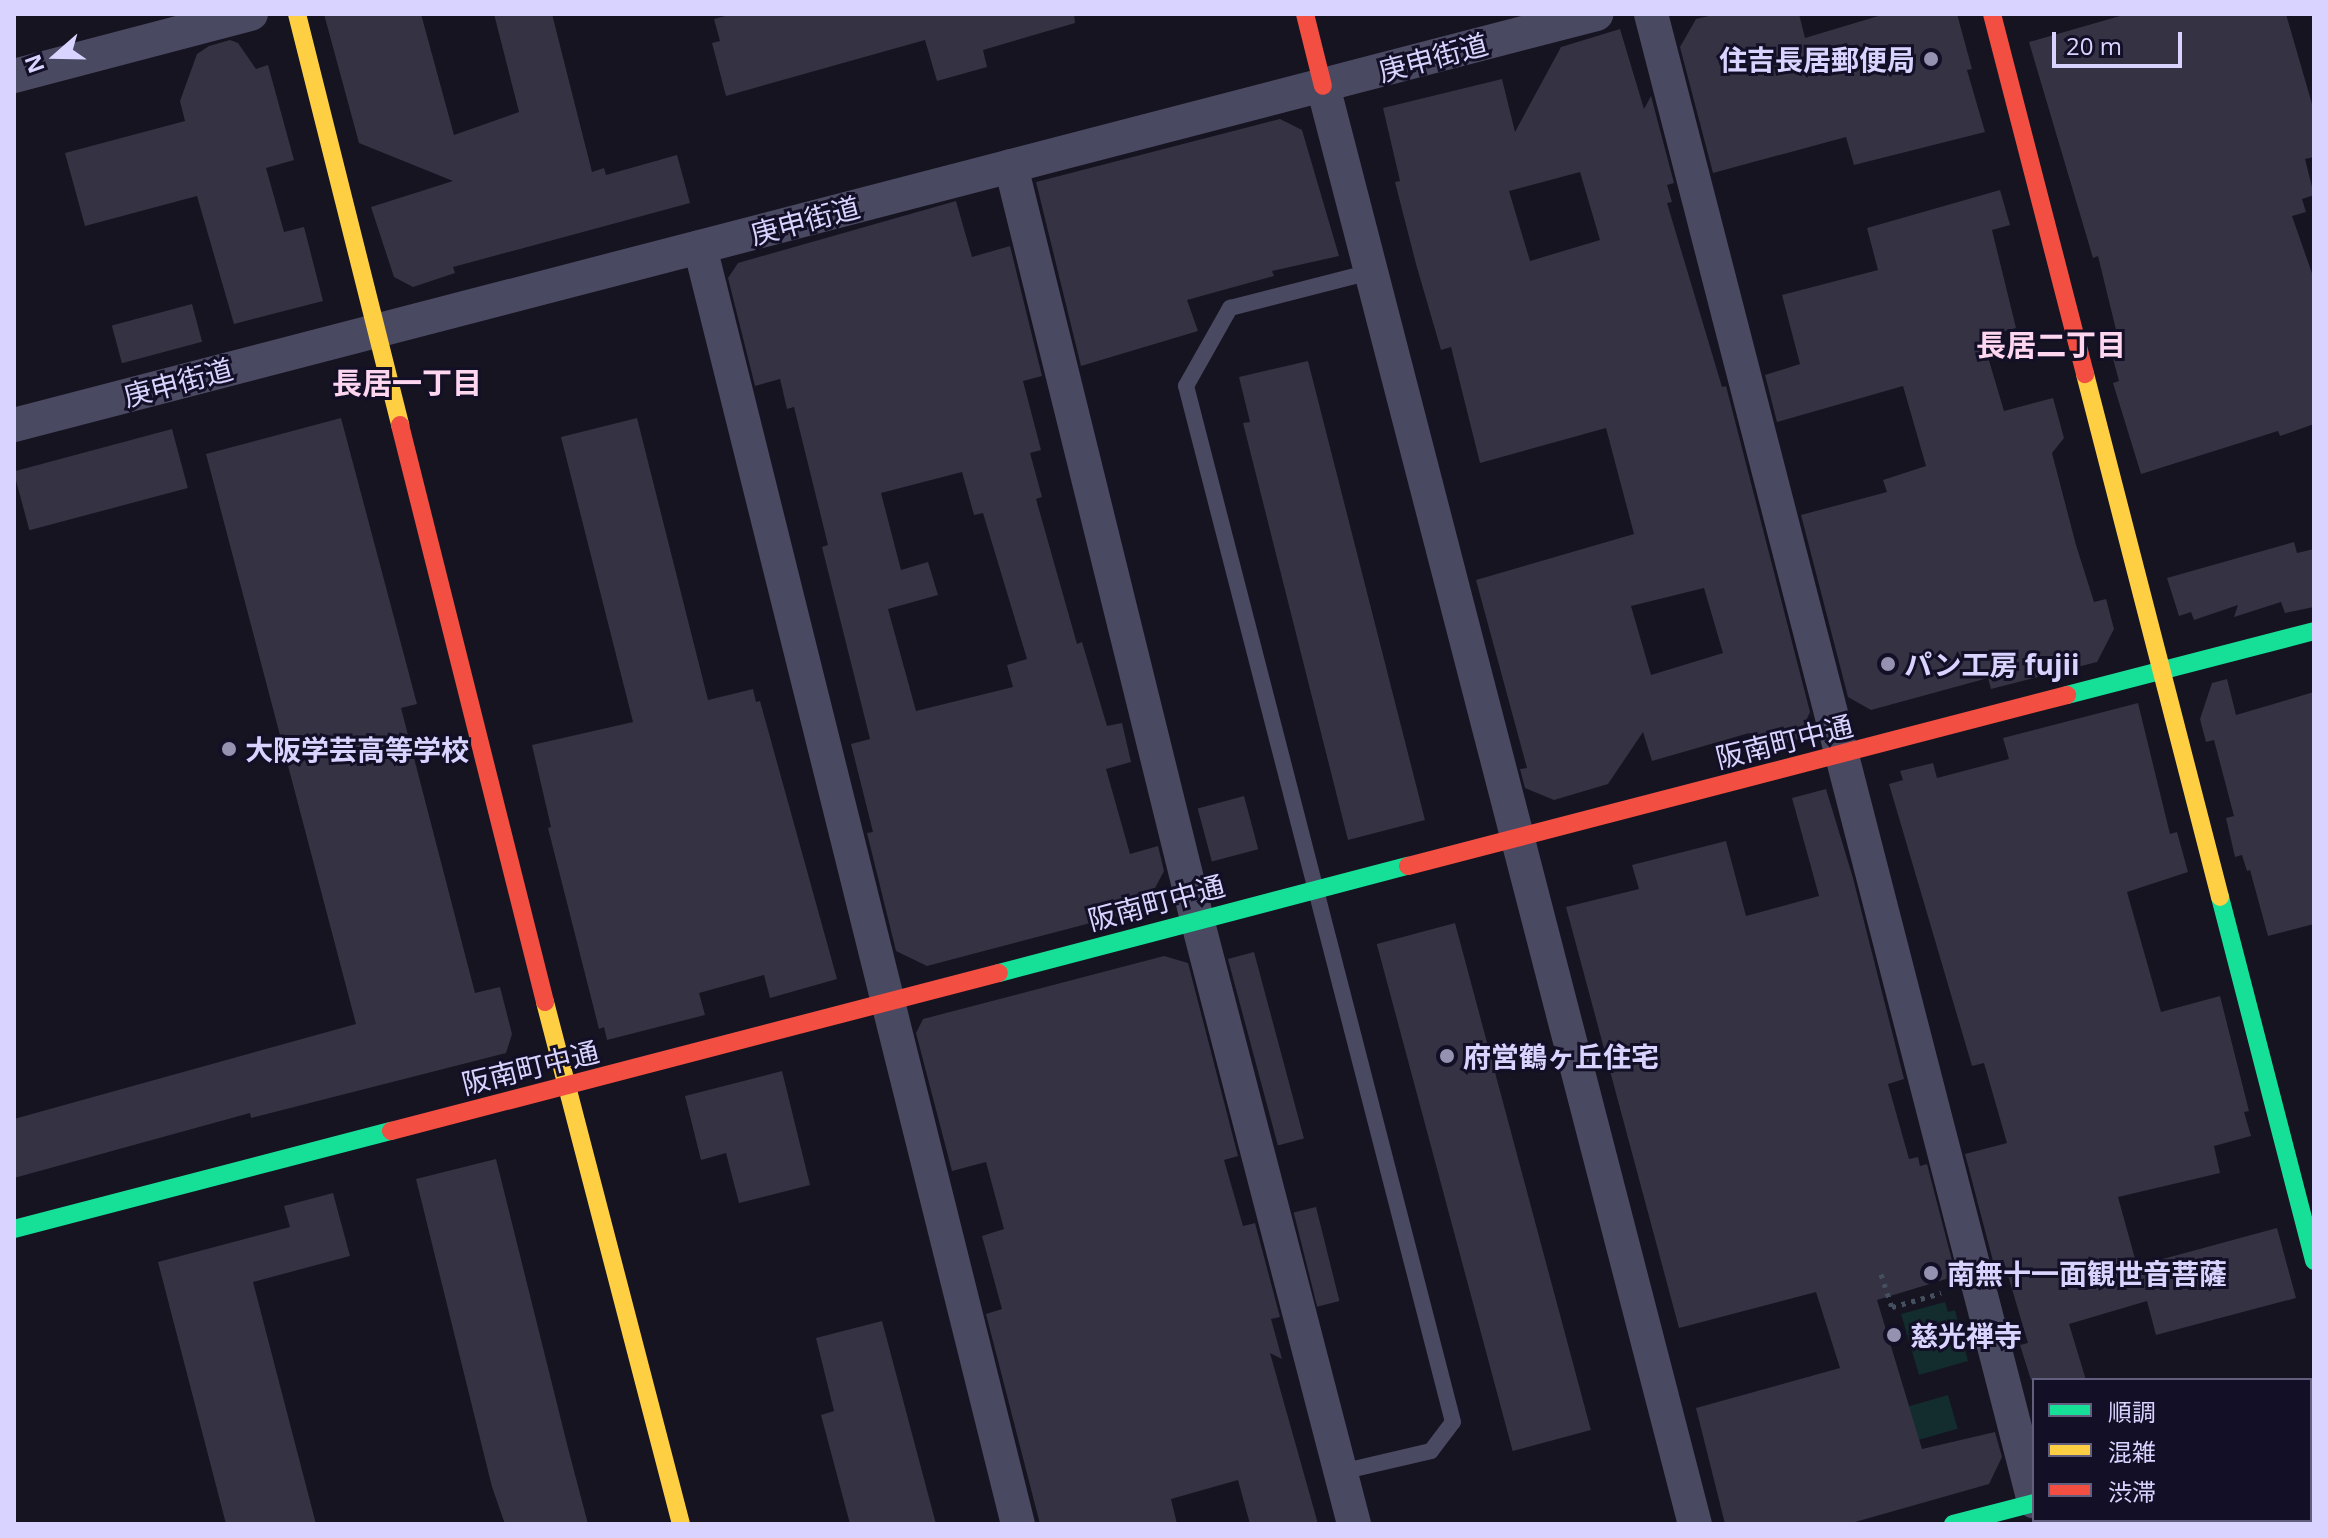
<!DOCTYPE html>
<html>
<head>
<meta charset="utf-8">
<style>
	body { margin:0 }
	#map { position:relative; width:2328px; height:1538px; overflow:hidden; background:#161421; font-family:"Open Sans","Noto Sans JP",sans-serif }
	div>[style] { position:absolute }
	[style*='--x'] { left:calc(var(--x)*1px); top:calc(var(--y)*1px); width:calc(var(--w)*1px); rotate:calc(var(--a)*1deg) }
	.green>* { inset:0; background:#132c2d; transform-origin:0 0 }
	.building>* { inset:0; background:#343243; transform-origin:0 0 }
	.path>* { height:5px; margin-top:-2.5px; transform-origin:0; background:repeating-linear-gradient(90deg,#44505f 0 4px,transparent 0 10px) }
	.lane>* { height:16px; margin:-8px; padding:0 8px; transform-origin:8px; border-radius:8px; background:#4a4962 }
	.street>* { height:34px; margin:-17px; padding:0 17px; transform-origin:17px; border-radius:17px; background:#4a4962 }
	.fast>* { height:18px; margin:-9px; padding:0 9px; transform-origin:9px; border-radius:9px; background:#16e098 }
	.slow>* { height:18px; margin:-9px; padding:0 9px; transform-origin:9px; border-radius:9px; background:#ffcf43 }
	.jam>* { height:18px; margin:-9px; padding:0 9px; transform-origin:9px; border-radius:9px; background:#f24e42 }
	.dots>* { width:22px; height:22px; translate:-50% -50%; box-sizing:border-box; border:4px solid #130f26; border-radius:50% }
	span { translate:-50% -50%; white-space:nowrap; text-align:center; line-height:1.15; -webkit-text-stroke:6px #130f26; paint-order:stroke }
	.street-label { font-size:28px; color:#d9d4ff }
	.poi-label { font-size:28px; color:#d9d4ff; font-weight:700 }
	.right { translate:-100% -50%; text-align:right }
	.left { translate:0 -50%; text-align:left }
	.neighbourhood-label { font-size:30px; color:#ffd6f0; font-weight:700 }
	.frame { position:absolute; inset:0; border:16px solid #d9d4ff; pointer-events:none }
	.legend { position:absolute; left:2032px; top:1378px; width:280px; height:144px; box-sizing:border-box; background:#130f26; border:2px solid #625e7d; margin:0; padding:10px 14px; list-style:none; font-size:24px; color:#d9d4ff }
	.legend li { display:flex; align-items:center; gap:16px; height:40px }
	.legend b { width:40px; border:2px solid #625e7d }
	.north { position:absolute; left:16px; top:16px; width:80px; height:80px; -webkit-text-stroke:6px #130f26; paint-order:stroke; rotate:250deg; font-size:22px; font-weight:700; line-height:32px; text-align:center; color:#d9d4ff }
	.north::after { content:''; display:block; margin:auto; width:28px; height:36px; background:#d9d4ff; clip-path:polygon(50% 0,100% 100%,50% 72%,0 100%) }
	.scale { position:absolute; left:2052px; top:32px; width:130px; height:36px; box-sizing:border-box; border:4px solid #d9d4ff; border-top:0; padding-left:10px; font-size:24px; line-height:28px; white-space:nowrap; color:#d9d4ff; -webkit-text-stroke:6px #130f26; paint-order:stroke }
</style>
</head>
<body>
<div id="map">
	<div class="green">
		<i style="clip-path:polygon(1945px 1302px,1948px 1312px,1955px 1310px,1968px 1361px,1919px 1375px,1901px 1314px)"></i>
		<i style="left:1948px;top:1395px;width:35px;height:102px;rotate:74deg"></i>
	</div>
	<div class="building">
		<i style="clip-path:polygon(324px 14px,421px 14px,454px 135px,519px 112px,494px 14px,552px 14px,592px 172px,604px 168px,606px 175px,677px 155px,690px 203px,453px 267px,455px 273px,413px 287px,394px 277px,371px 207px,453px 181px,359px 143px)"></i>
		<i style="clip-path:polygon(733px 14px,1074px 14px,1075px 23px,983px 50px,987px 67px,937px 81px,925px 40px,726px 96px,712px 43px,720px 41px,714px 19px)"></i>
		<i style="clip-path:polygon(1717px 14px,1799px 14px,1805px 38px,1885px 14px,1957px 14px,1972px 69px,1967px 70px,1985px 132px,1854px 165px,1846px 137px,1713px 173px,1680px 47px,1696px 19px)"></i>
		<i style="clip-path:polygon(2127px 14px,2286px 14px,2314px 111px,2314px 157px,2305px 159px,2314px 195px,2302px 199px,2306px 212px,2292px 216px,2314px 279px,2314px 424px,2280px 436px,2278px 431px,2141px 474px,2113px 383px,2119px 381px,2108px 340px,2118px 338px,2098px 256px,2093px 258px,2029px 42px)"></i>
		<i style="clip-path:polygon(evenodd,1620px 29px,1644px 109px,1651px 96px,1674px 183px,1667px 185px,1672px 202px,1667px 203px,1722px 387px,1726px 386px,1810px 712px,1797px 740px,1754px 751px,1749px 733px,1652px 761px,1643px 732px,1608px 784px,1554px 800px,1525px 788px,1520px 769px,1527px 768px,1476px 580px,1634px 534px,1606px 428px,1480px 463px,1451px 347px,1441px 350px,1416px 264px,1395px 182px,1400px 181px,1383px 108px,1502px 79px,1515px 132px,1561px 47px,1620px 29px,1580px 172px,1600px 240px,1530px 261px,1509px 191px,1580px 172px,1620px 29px,1704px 588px,1723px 653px,1651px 675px,1631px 606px,1704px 588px)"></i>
		<i style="clip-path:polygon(230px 40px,238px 43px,256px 69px,268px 65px,294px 160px,266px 168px,284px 232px,304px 227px,323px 301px,234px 324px,197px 196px,85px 226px,65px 153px,185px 121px,180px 101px,197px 54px,209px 46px)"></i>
		<i style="clip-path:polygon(1280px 119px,1302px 130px,1339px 256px,1272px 271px,1274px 276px,1187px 300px,1198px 331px,1081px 366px,1036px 182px)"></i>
		<i style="clip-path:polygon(2000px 190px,2010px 225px,1992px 230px,2016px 328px,1982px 337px,2004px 411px,2053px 398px,2064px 438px,2052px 453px,2076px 545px,2094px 602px,2106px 599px,2114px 629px,2097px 662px,1991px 689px,1988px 678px,1871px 710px,1848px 697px,1801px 515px,1887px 492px,1883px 480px,1926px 466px,1903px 386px,1777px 422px,1765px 375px,1800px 364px,1782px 295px,1878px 270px,1867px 228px)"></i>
		<i style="clip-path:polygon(evenodd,956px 201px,972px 257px,1010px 246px,1042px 376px,1023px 381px,1041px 450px,1030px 453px,1042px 497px,1036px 499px,1077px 644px,1082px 642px,1107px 726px,1122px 723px,1131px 762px,1106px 769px,1130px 854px,1158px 846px,1164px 871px,1144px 909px,927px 966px,896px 951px,867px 833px,873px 832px,851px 744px,870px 739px,822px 547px,828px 545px,794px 407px,787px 409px,780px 379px,755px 386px,728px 278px,738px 263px,956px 201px,962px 472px,974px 515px,983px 513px,1027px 659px,1007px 665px,1013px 687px,916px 711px,888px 609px,938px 595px,928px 562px,901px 570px,881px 493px,962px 472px)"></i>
		<i style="left:192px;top:304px;width:39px;height:83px;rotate:75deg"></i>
		<i style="clip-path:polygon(1308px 361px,1425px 820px,1348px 840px,1243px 423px,1250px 422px,1239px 377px)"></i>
		<i style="clip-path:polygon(341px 418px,417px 704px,401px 708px,475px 993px,500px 987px,512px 1034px,506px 1053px,251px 1118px,250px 1113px,14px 1178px,14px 1119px,356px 1024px,206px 454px)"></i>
		<i style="clip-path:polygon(637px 418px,708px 700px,753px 689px,756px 702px,760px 701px,837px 979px,770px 998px,764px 975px,699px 993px,705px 1015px,607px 1040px,604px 1027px,599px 1029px,548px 828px,551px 827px,532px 745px,633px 722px,561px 437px)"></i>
		<i style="left:172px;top:429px;width:61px;height:164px;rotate:75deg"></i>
		<i style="clip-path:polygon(2294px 542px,2297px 553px,2314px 549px,2314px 607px,2285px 613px,2281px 602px,2234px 617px,2238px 605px,2194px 620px,2191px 612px,2179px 616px,2167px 578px)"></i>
		<i style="clip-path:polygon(2227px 679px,2236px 715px,2314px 692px,2314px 924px,2268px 936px,2250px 870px,2247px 871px,2242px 855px,2235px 857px,2226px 818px,2234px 816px,2214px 740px,2206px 742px,2200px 719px,2212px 683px)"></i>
		<i style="clip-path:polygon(2138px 703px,2170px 834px,2177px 832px,2188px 872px,2127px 892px,2161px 1012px,2220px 996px,2249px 1111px,2244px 1112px,2251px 1136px,2214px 1146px,2220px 1173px,2118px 1197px,2137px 1266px,2277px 1228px,2296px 1298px,2156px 1335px,2147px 1301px,2069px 1324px,2086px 1380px,2031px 1380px,2020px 1345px,2028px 1343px,2004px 1262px,1994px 1265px,1965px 1154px,2007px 1143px,1984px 1063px,1972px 1066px,1889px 784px,1903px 780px,1900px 771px,1933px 763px,1937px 778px,2009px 759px,2003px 738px)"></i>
		<i style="clip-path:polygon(1826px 789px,1853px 878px,1904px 1079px,1888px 1084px,1909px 1159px,1918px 1157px,1920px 1166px,1927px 1164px,1956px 1276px,1877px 1300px,1922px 1449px,1995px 1432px,2002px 1457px,1989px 1484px,1848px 1524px,1725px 1524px,1696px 1408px,1840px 1368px,1816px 1292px,1679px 1328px,1566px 907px,1639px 889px,1632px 865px,1726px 841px,1746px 916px,1819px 896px,1792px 798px)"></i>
		<i style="left:1244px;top:796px;width:55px;height:48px;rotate:75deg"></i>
		<i style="left:1455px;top:923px;width:525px;height:81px;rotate:75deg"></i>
		<i style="left:1254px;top:952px;width:193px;height:27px;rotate:75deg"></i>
		<i style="clip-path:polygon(1164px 956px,1188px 963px,1238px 1156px,1224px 1160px,1243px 1226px,1255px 1223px,1280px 1317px,1271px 1319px,1282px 1359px,1270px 1353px,1318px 1524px,1250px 1524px,1238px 1480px,1171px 1499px,1177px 1524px,1040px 1524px,986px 1314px,1002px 1309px,982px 1236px,1004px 1229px,986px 1162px,952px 1171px,916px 1033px,923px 1019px)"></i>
		<i style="clip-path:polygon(782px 1071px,810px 1185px,739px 1203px,726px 1153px,701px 1160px,685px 1096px)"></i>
		<i style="clip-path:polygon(496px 1159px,568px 1448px,588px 1524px,505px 1524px,492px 1487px,416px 1179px)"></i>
		<i style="clip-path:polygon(333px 1193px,350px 1256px,253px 1282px,316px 1524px,226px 1524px,158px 1262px,290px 1227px,284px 1206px)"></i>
		<i style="left:1316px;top:1207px;width:97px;height:23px;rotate:76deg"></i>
		<i style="clip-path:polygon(882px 1321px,936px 1524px,850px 1524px,821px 1415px,834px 1411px,816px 1338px)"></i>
	</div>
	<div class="path">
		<i style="--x:1881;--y:1274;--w:35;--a:72"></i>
		<i style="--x:1892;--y:1307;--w:51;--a:-15.9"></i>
	</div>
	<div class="lane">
		<i style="--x:1341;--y:1472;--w:92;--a:-13.1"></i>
		<i style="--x:1431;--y:1451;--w:36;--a:-53"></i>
		<i style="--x:1453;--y:1422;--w:1070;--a:-104.45"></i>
		<i style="--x:1186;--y:386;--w:90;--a:-60.6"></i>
		<i style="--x:1230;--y:308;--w:149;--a:-14.4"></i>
	</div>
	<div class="street">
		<i style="--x:1651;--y:14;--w:1536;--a:75.56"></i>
		<i style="--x:14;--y:76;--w:245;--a:-14.7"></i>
		<i style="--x:1323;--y:86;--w:1485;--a:75.5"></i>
		<i style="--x:1011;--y:166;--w:776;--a:76.13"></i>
		<i style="--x:1197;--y:919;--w:625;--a:75.45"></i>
		<i style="--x:700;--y:247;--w:1316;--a:76.02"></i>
		<i style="--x:14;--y:425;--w:1635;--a:-14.56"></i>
	</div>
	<div class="fast">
		<i style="--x:2067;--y:695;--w:255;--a:-14.5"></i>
		<i style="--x:2220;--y:897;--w:376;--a:75.5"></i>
		<i style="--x:999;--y:973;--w:423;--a:-14.7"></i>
		<i style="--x:14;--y:1229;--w:390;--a:-14.6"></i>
		<i style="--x:1953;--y:1524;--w:84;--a:-14.5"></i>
	</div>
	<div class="slow">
		<i style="--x:297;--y:14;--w:424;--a:75.9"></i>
		<i style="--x:2085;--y:374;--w:540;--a:75.53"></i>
		<i style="--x:545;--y:1002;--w:539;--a:75.4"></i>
	</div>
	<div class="jam">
		<i style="--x:1305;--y:14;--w:74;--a:76"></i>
		<i style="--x:1992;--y:14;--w:372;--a:75.5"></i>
		<i style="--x:400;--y:425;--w:595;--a:75.89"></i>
		<i style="--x:1408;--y:866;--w:681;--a:-14.55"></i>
		<i style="--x:391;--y:1131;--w:628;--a:-14.57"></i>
		<i style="--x:2310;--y:1430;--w:4;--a:-14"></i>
	</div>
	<div class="dots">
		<i style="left:1931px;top:59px;background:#9591b1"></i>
		<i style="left:1888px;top:664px;background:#9591b1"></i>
		<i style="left:229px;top:749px;background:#9591b1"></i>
		<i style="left:1447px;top:1056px;background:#9591b1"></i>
		<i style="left:1931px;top:1273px;background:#9591b1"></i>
		<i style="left:1894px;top:1335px;background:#9591b1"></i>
	</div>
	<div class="street-label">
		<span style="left:1433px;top:57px;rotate:-15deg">庚申街道</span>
		<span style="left:805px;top:220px;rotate:-15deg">庚申街道</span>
		<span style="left:178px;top:382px;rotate:-15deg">庚申街道</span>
		<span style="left:1784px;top:741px;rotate:-14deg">阪南町中通</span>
		<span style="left:1156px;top:902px;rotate:-15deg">阪南町中通</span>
		<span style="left:530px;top:1067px;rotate:-14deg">阪南町中通</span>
	</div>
	<div class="poi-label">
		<span class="right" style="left:1915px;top:59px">住吉長居郵便局</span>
		<span class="left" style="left:1904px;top:664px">パン工房 fujii</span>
		<span class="left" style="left:245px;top:749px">大阪学芸高等学校</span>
		<span class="left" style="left:1463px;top:1056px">府営鶴ヶ丘住宅</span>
		<span class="left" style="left:1947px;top:1273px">南無十一面観世音菩薩</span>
		<span class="left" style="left:1910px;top:1335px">慈光禅寺</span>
	</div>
	<div class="neighbourhood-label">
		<span style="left:2051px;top:345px">長居二丁目</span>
		<span style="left:407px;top:383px">長居一丁目</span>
	</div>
	<div class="frame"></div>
	<ul class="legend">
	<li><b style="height:10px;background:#16e098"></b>順調</li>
	<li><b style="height:10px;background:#ffcf43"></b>混雑</li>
	<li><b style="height:10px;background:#f24e42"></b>渋滞</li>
	</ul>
	<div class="north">N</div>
	<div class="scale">20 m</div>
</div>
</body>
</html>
